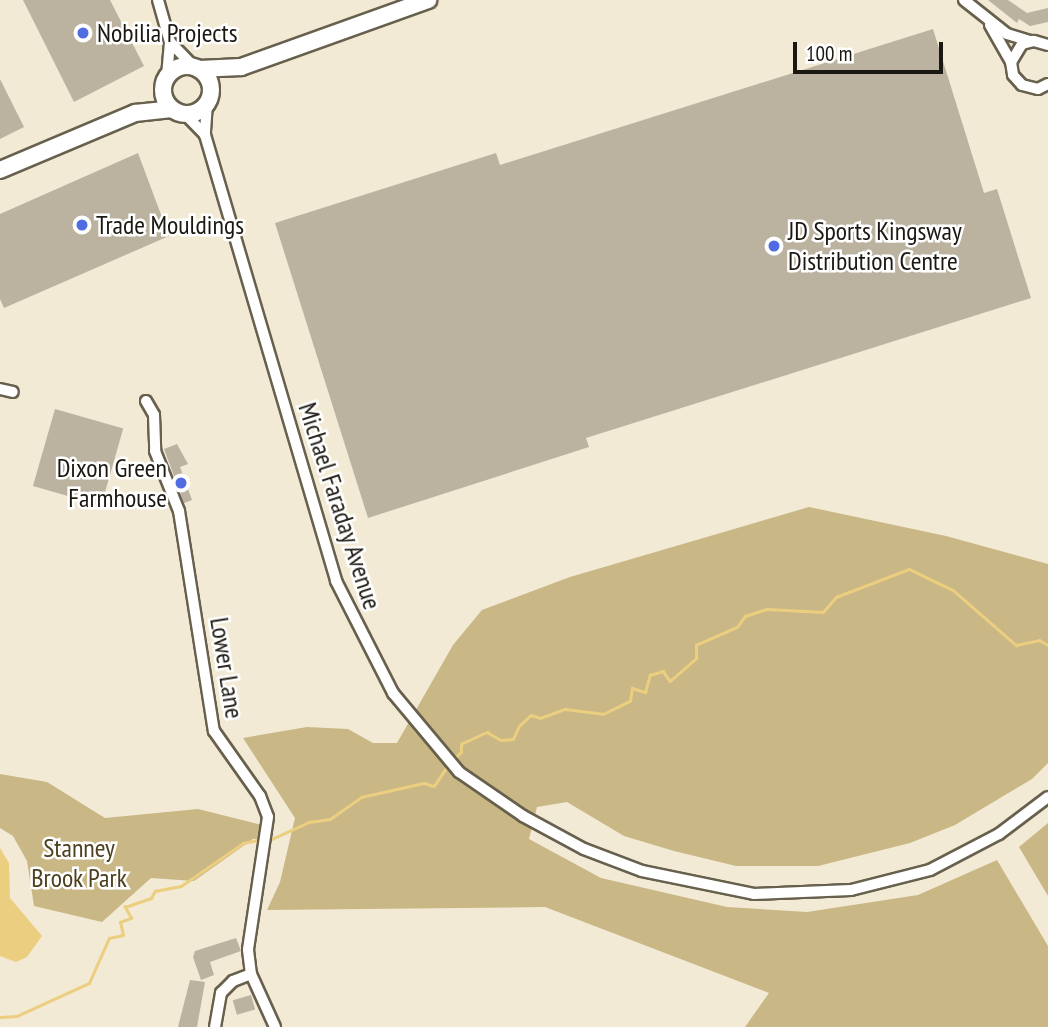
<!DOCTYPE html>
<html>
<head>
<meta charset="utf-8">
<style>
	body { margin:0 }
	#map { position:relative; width:1048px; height:1027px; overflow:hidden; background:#f2ead4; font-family:"PT Sans Narrow",sans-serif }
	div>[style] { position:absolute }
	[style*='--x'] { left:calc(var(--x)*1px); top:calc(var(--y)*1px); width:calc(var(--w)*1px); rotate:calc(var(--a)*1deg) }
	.green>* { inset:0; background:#c9b785 }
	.water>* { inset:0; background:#ebce7f }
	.stream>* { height:2.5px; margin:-1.25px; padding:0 1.25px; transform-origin:1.25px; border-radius:1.25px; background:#ebce7f }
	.building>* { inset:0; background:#bbb39f; transform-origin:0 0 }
	.roads { filter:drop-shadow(2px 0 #67604d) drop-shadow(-2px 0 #67604d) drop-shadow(0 2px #67604d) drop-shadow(0 -2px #67604d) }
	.minor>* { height:10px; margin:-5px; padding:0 5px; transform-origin:5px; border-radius:5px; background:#fff }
	.trunk>* { height:16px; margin:-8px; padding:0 8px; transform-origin:8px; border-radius:8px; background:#fff }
	.trunk>.ring { margin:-8px; padding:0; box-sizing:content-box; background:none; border:16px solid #fff; border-radius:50% }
	.dots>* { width:19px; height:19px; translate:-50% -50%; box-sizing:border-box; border:4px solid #fff; border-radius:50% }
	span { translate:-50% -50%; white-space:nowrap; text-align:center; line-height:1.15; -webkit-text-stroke:5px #fff; paint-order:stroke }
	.poi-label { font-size:26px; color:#1b1811 }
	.left { translate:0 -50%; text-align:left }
	.right { translate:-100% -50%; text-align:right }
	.street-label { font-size:26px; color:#1b1811 }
	.park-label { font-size:26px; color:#4d401e }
	.scale { position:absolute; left:793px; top:42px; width:150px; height:32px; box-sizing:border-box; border:4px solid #1b1811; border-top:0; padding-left:9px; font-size:21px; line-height:24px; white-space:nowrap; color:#1b1811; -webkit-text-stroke:5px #fff; paint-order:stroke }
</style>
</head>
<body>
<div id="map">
	<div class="green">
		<i style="clip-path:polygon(809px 507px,946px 536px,1048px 564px,1048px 763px,1032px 779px,955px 825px,910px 843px,818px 866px,736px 866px,674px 851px,624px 836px,567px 802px,537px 807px,529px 839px,601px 878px,727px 907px,807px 912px,918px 895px,997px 860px,1048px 946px,1048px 1027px,745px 1027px,769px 993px,545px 907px,267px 910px,280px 882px,295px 818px,243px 738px,307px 727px,348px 729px,373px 743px,397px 743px,453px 645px,482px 610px,570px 577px)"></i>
		<i style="clip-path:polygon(0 774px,47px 782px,105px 818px,198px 809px,262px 825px,264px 838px,253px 839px,194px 881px,151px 878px,102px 922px,34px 906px,27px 861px,13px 836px,0 828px)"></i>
		<i style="clip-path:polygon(1048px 823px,1048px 896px,1019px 847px)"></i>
	</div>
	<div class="water">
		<i style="clip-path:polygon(0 848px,9px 863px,10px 898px,42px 936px,27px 957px,16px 962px,0 956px)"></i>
	</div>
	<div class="stream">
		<i style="--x:454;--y:759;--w:10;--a:-45"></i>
		<i style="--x:461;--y:752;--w:8;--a:-90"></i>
		<i style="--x:461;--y:744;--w:29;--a:-25"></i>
		<i style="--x:487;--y:732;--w:16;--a:30"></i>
		<i style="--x:501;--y:740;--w:12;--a:-5"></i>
		<i style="--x:513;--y:739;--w:14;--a:-65"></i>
		<i style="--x:519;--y:726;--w:16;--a:-43"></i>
		<i style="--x:531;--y:715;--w:9;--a:18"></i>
		<i style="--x:540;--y:718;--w:27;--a:-20"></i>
		<i style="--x:565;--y:709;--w:38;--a:7"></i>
		<i style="--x:603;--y:714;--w:30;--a:-26"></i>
		<i style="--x:630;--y:701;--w:13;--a:-81"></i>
		<i style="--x:632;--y:688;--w:14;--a:17"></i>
		<i style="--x:645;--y:692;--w:18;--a:-74"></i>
		<i style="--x:650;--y:675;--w:14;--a:-17"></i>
		<i style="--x:663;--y:671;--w:12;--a:55"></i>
		<i style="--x:670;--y:681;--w:35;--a:-41"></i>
		<i style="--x:696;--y:658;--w:13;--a:-90"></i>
		<i style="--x:696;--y:645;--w:45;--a:-23.7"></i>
		<i style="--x:737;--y:627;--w:14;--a:-54"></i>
		<i style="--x:745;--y:616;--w:23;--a:-18"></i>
		<i style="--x:767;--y:609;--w:56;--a:3.1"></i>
		<i style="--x:823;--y:612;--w:20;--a:-49"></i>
		<i style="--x:836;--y:597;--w:78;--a:-21"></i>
		<i style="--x:909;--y:569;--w:49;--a:25.5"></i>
		<i style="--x:953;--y:590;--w:84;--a:41.1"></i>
		<i style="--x:1016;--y:645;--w:24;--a:-12"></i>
		<i style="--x:1039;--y:640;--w:10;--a:29"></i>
		<i style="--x:272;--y:839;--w:41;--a:-24.7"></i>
		<i style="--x:309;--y:822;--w:21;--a:-8"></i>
		<i style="--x:330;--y:819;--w:38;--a:-35"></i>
		<i style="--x:361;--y:797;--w:65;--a:-12.5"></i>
		<i style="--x:424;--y:783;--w:10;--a:17"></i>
		<i style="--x:434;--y:786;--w:27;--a:-56"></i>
		<i style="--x:0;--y:1017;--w:17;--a:-3"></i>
		<i style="--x:17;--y:1016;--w:79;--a:-24.6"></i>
		<i style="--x:89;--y:983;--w:49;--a:-66"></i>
		<i style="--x:109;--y:938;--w:14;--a:-12"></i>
		<i style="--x:123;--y:935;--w:13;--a:-103"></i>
		<i style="--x:120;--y:922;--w:12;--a:-20"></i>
		<i style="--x:131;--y:918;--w:13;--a:-119"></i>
		<i style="--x:125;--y:907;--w:28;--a:-19"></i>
		<i style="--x:151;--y:898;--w:8;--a:-60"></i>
		<i style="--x:155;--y:891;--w:26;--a:-11"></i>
		<i style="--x:181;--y:886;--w:75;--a:-34.7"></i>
		<i style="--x:243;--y:843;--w:15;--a:-11"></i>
	</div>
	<div class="building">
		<i style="clip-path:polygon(23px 0,110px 0,144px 66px,74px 102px)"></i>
		<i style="clip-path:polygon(988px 0,1008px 0,1027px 13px,1048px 8px,1048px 22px,1030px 26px,1019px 19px,1017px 23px)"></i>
		<i style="clip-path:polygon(933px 29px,984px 193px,997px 189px,1031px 298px,586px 438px,589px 447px,368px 518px,275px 223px,496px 153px,500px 165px)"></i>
		<i style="clip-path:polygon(0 79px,24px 127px,0 139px)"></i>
		<i style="clip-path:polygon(138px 153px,169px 236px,4px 308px,0 299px,0 214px)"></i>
		<i style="left:55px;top:409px;width:71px;height:80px;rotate:16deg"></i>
		<i style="clip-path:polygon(177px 444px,188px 464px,180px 467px,192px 500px,184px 503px,164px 449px)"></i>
		<i style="clip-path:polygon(236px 938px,241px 951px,210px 962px,214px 975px,201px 980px,193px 957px,195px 951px)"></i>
		<i style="clip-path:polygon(190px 980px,205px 982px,197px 1027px,178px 1027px)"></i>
		<i style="left:251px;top:995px;width:15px;height:19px;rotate:74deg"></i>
	</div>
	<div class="roads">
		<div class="minor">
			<i style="--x:158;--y:0;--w:44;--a:74.1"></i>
			<i style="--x:170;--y:42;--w:35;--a:95"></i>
			<i style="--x:964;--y:0;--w:55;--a:38.3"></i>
			<i style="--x:1007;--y:34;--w:24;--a:17"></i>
			<i style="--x:990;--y:25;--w:43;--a:60.4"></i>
			<i style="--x:170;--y:42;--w:33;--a:46"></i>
			<i style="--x:1048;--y:45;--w:15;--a:-164"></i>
			<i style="--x:1034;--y:41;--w:12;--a:166"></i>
			<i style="--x:1022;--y:44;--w:21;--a:121"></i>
			<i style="--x:1011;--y:62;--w:13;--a:81"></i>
			<i style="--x:1013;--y:75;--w:13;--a:48"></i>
			<i style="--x:1022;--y:85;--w:16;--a:14"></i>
			<i style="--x:1038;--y:89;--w:11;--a:-27"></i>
			<i style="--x:207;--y:103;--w:32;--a:94"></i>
			<i style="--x:205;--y:135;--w:465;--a:73.6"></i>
			<i style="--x:336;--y:581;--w:126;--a:63"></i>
			<i style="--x:393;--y:693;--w:103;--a:50.1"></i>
			<i style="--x:459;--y:772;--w:78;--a:34.5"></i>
			<i style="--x:523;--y:816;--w:69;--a:28.4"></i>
			<i style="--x:584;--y:849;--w:62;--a:20.8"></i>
			<i style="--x:642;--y:871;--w:114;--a:11.6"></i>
			<i style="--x:754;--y:894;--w:97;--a:-2.4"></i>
			<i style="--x:851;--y:890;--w:81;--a:-14.2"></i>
			<i style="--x:930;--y:870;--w:78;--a:-27.6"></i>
			<i style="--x:999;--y:834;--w:61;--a:-37.1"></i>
			<i style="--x:185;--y:114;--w:29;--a:46"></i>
			<i style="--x:0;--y:389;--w:13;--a:13"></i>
			<i style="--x:146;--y:401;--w:16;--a:60"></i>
			<i style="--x:154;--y:415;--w:36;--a:88"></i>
			<i style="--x:155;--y:451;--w:65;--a:68.2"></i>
			<i style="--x:179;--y:511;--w:223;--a:81"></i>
			<i style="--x:214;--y:731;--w:80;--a:54.7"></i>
			<i style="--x:260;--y:796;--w:22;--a:69"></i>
			<i style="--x:268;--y:817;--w:134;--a:98.6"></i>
			<i style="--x:248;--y:950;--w:24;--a:83"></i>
			<i style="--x:251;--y:974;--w:58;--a:65.6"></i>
			<i style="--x:215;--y:1027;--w:35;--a:-80"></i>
			<i style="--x:221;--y:993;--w:17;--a:-45"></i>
			<i style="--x:233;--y:981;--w:19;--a:-21"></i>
		</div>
		<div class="trunk">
			<i class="ring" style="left:163px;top:66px;width:32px;height:32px"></i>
			<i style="--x:199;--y:69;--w:42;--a:-2.7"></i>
			<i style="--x:241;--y:67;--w:199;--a:-19.7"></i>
			<i style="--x:0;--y:170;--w:147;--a:-22.9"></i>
			<i style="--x:135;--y:113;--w:37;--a:-6"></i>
		</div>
	</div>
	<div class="dots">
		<i style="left:83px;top:33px;background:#506ce1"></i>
		<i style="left:82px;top:225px;background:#506ce1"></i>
		<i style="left:774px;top:246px;background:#506ce1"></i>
		<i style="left:181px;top:483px;background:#506ce1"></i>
	</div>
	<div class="poi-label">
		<span class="left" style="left:97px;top:33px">Nobilia Projects</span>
		<span class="left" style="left:96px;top:225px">Trade Mouldings</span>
		<span class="left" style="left:788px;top:246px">JD Sports Kingsway<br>Distribution Centre</span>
		<span class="right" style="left:167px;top:483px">Dixon Green<br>Farmhouse</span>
	</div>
	<div class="street-label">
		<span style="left:340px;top:506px;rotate:72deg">Michael Faraday Avenue</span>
		<span style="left:227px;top:668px;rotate:81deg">Lower Lane</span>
	</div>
	<div class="park-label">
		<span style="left:79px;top:863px">Stanney<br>Brook Park</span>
	</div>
	<div class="scale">100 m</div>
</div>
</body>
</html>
